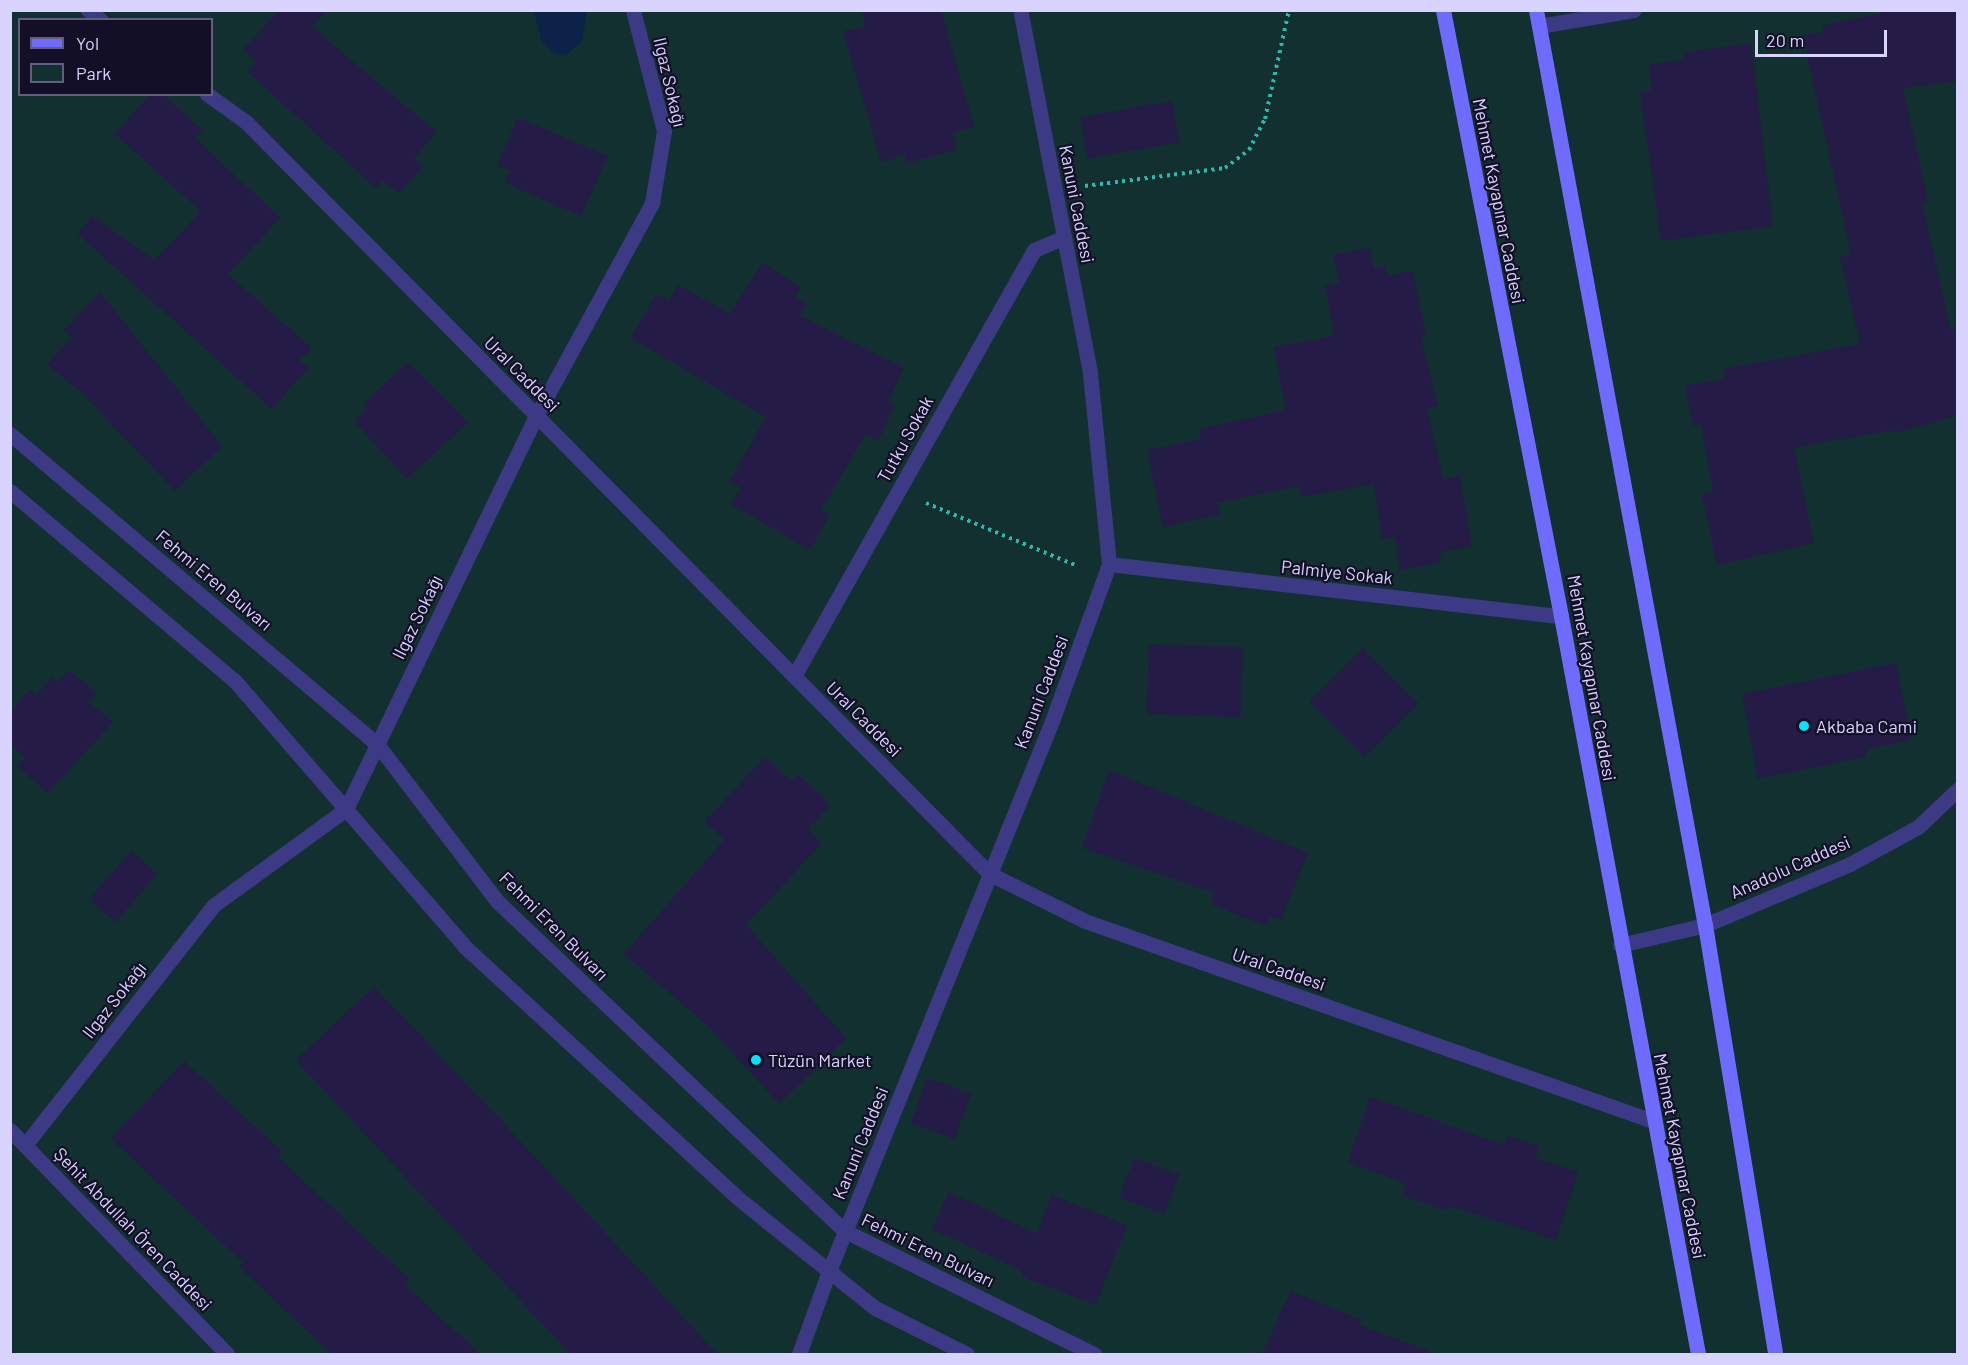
<!DOCTYPE html>
<html>
<head>
<meta charset="utf-8">
<style>
	body { margin:0 }
	#map { position:relative; width:1968px; height:1365px; overflow:hidden; background:#130f26; font-family:Barlow,sans-serif }
	div>[style] { position:absolute }
	[style*='--x'] { left:calc(var(--x)*1px); top:calc(var(--y)*1px); width:calc(var(--w)*1px); rotate:calc(var(--a)*1deg) }
	.green>* { inset:0; background:#12302f }
	.water>* { inset:0; background:#0c2248 }
	.building>* { inset:0; background:#241b47; transform-origin:0 0 }
	.path>* { height:4px; margin-top:-2px; transform-origin:0; background:repeating-linear-gradient(90deg,#2fb8b0 0 3px,transparent 0 7.5px) }
	.minor>* { height:15px; margin:-7.5px; padding:0 7.5px; transform-origin:7.5px; border-radius:7.5px; background:#3d3a85 }
	.tertiary>* { height:15px; margin:-7.5px; padding:0 7.5px; transform-origin:7.5px; border-radius:7.5px; background:#3d3a85 }
	.secondary>* { height:15px; margin:-7.5px; padding:0 7.5px; transform-origin:7.5px; border-radius:7.5px; background:#6f6bff }
	.dots>* { width:16px; height:16px; translate:-50% -50%; box-sizing:border-box; border:3px solid #130f26; border-radius:50% }
	span { translate:-50% -50%; white-space:nowrap; text-align:center; line-height:1.15; -webkit-text-stroke:4.5px #130f26; paint-order:stroke }
	.street-label { font-size:18px; color:#d9d4ff }
	.poi-label { font-size:18px; color:#d9d4ff }
	.left { translate:0 -50%; text-align:left }
	.frame { position:absolute; inset:0; border:12px solid #d9d4ff; pointer-events:none }
	.legend { position:absolute; left:18px; top:18px; width:195px; height:78px; box-sizing:border-box; background:#130f26; border:2px solid #625e7d; margin:0; padding:8px 10px; list-style:none; font-size:18px; color:#d9d4ff }
	.legend li { display:flex; align-items:center; gap:12px; height:30px }
	.legend b { width:30px; border:2px solid #625e7d }
	.scale { position:absolute; left:1755px; top:30px; width:132px; height:27px; box-sizing:border-box; border:3px solid #d9d4ff; border-top:0; padding-left:8px; font-size:18px; line-height:21px; white-space:nowrap; color:#d9d4ff; -webkit-text-stroke:4px #130f26; paint-order:stroke }
</style>
</head>
<body>
<div id="map">
	<div class="green">
		<i style="clip-path:polygon(evenodd,10px 11px,1957px 11px,1957px 1354px,11px 1354px,10px 11px,20px 20px,212px 20px,212px 94px,20px 94px,20px 20px)"></i>
	</div>
	<div class="water">
		<i style="clip-path:polygon(534px 11px,587px 11px,582px 42px,565px 56px,553px 53px,541px 41px)"></i>
	</div>
	<div class="building">
		<i style="clip-path:polygon(279px 10px,328px 10px,312px 27px,436px 132px,414px 159px,423px 166px,399px 194px,383px 180px,376px 188px,248px 72px,256px 62px,243px 50px)"></i>
		<i style="clip-path:polygon(862px 10px,941px 10px,974px 127px,952px 133px,957px 150px,907px 163px,905px 155px,881px 162px,843px 31px,865px 27px)"></i>
		<i style="clip-path:polygon(1898px 10px,1958px 10px,1958px 81px,1903px 88px,1928px 202px,1922px 203px,1951px 330px,1958px 328px,1958px 416px,1893px 433px,1892px 430px,1794px 448px,1814px 543px,1717px 565px,1702px 494px,1713px 492px,1701px 424px,1693px 426px,1685px 386px,1725px 379px,1723px 369px,1860px 344px,1840px 257px,1851px 254px,1803px 35px,1824px 32px,1823px 25px)"></i>
		<i style="clip-path:polygon(1751px 43px,1773px 226px,1661px 241px,1640px 92px,1652px 90px,1649px 64px,1684px 60px,1682px 53px)"></i>
		<i style="clip-path:polygon(150px 94px,162px 94px,202px 130px,195px 138px,280px 218px,228px 274px,311px 348px,299px 361px,308px 368px,272px 409px,78px 234px,92px 216px,155px 260px,201px 211px,115px 134px)"></i>
		<i style="left:1172px;top:101px;width:42px;height:93px;rotate:80deg"></i>
		<i style="clip-path:polygon(518px 118px,608px 156px,581px 216px,505px 183px,510px 171px,497px 165px)"></i>
		<i style="clip-path:polygon(1370px 248px,1374px 269px,1385px 266px,1387px 276px,1413px 271px,1426px 338px,1421px 339px,1438px 406px,1427px 408px,1443px 479px,1460px 476px,1472px 547px,1440px 552px,1441px 563px,1400px 570px,1395px 537px,1382px 539px,1374px 484px,1301px 497px,1299px 486px,1217px 503px,1220px 515px,1163px 527px,1147px 450px,1201px 439px,1199px 429px,1286px 410px,1274px 347px,1334px 336px,1325px 285px,1339px 283px,1333px 255px)"></i>
		<i style="clip-path:polygon(762px 263px,801px 287px,795px 297px,807px 304px,800px 316px,904px 368px,888px 402px,895px 405px,878px 441px,866px 434px,821px 510px,830px 515px,810px 550px,731px 504px,741px 488px,729px 481px,766px 417px,631px 338px,656px 294px,669px 301px,678px 285px,730px 314px)"></i>
		<i style="clip-path:polygon(100px 292px,222px 446px,175px 491px,83px 394px,47px 364px,72px 337px,64px 330px)"></i>
		<i style="clip-path:polygon(408px 362px,468px 422px,407px 479px,354px 421px,367px 409px,363px 404px)"></i>
		<i style="left:1149px;top:644px;width:94px;height:70px;rotate:2deg"></i>
		<i style="left:1363px;top:648px;width:78px;height:76px;rotate:45deg"></i>
		<i style="clip-path:polygon(1896px 663px,1911px 740px,1866px 750px,1867px 757px,1758px 779px,1742px 694px)"></i>
		<i style="clip-path:polygon(69px 670px,96px 693px,88px 702px,113px 722px,48px 793px,17px 766px,25px 757px,10px 744px,10px 713px,30px 689px,37px 695px,52px 677px,59px 682px)"></i>
		<i style="clip-path:polygon(765px 757px,791px 782px,798px 774px,830px 805px,808px 829px,822px 843px,746px 925px,846px 1038px,779px 1104px,707px 1025px,624px 954px,724px 840px,705px 821px)"></i>
		<i style="clip-path:polygon(1109px 770px,1308px 853px,1281px 920px,1270px 916px,1266px 926px,1211px 904px,1215px 893px,1082px 848px)"></i>
		<i style="left:131px;top:851px;width:35px;height:64px;rotate:41deg"></i>
		<i style="clip-path:polygon(374px 987px,495px 1114px,717px 1354px,571px 1354px,387px 1158px,296px 1060px)"></i>
		<i style="clip-path:polygon(184px 1061px,282px 1152px,278px 1157px,410px 1280px,405px 1285px,480px 1354px,332px 1354px,239px 1267px,243px 1262px,111px 1139px)"></i>
		<i style="left:927px;top:1078px;width:47px;height:48px;rotate:20deg"></i>
		<i style="clip-path:polygon(1370px 1097px,1504px 1145px,1507px 1136px,1539px 1146px,1535px 1158px,1578px 1172px,1556px 1240px,1450px 1206px,1448px 1211px,1402px 1195px,1406px 1184px,1348px 1162px)"></i>
		<i style="left:1134px;top:1158px;width:48px;height:42px;rotate:20deg"></i>
		<i style="clip-path:polygon(949px 1192px,1037px 1234px,1052px 1195px,1127px 1225px,1096px 1305px,1021px 1276px,1023px 1271px,932px 1229px)"></i>
		<i style="clip-path:polygon(1291px 1291px,1361px 1320px,1359px 1325px,1429px 1351px,1428px 1354px,1262px 1354px)"></i>
	</div>
	<div class="path">
		<i style="--x:1085;--y:186;--w:141;--a:-7.3"></i>
		<i style="--x:1225;--y:168;--w:30;--a:-37"></i>
		<i style="--x:1249;--y:150;--w:35;--a:-63"></i>
		<i style="--x:1265;--y:119;--w:112;--a:-77.6"></i>
		<i style="--x:926;--y:503;--w:164;--a:22.6"></i>
	</div>
	<div class="minor">
		<i style="--x:88;--y:10;--w:16;--a:38"></i>
		<i style="--x:1539;--y:26;--w:96;--a:-9.6"></i>
		<i style="--x:207;--y:94;--w:48;--a:35.7"></i>
		<i style="--x:246;--y:122;--w:1058;--a:45.31"></i>
		<i style="--x:990;--y:874;--w:106;--a:26.3"></i>
		<i style="--x:1085;--y:921;--w:602;--a:19.4"></i>
		<i style="--x:1109;--y:564;--w:455;--a:6.6"></i>
		<i style="--x:794;--y:676;--w:489;--a:-60.6"></i>
		<i style="--x:1034;--y:250;--w:33;--a:-23"></i>
		<i style="--x:1620;--y:945;--w:87;--a:-13.2"></i>
		<i style="--x:1705;--y:925;--w:157;--a:-22.8"></i>
		<i style="--x:1850;--y:864;--w:77;--a:-28.6"></i>
		<i style="--x:1918;--y:827;--w:55;--a:-43.5"></i>
		<i style="--x:10;--y:1130;--w:312;--a:45.9"></i>
		<i style="--x:25;--y:1145;--w:305;--a:-51.8"></i>
		<i style="--x:214;--y:905;--w:163;--a:-36"></i>
		<i style="--x:346;--y:809;--w:437;--a:-64.2"></i>
		<i style="--x:536;--y:416;--w:243;--a:-61.4"></i>
		<i style="--x:652;--y:203;--w:73;--a:-80.5"></i>
		<i style="--x:664;--y:131;--w:125;--a:-104.4"></i>
		<i style="--x:799;--y:1354;--w:88;--a:-70.1"></i>
		<i style="--x:829;--y:1271;--w:593;--a:-67.93"></i>
		<i style="--x:1052;--y:721;--w:167;--a:-70"></i>
		<i style="--x:1109;--y:564;--w:193;--a:-95.7"></i>
		<i style="--x:1090;--y:372;--w:369;--a:-100.9"></i>
	</div>
	<div class="tertiary">
		<i style="--x:10;--y:434;--w:480;--a:40.2"></i>
		<i style="--x:377;--y:744;--w:199;--a:52.6"></i>
		<i style="--x:498;--y:902;--w:478;--a:43.5"></i>
		<i style="--x:845;--y:1231;--w:278;--a:26.3"></i>
		<i style="--x:10;--y:491;--w:293;--a:40.2"></i>
		<i style="--x:234;--y:680;--w:353;--a:49.1"></i>
		<i style="--x:465;--y:947;--w:372;--a:42.6"></i>
		<i style="--x:739;--y:1199;--w:174;--a:38.7"></i>
		<i style="--x:875;--y:1308;--w:103;--a:26.6"></i>
	</div>
	<div class="secondary">
		<i style="--x:1443;--y:10;--w:617;--a:78.98"></i>
		<i style="--x:1561;--y:616;--w:751;--a:79.48"></i>
		<i style="--x:1536;--y:10;--w:930;--a:79.54"></i>
		<i style="--x:1705;--y:925;--w:435;--a:80.7"></i>
	</div>
	<div class="dots">
		<i style="left:1804px;top:726px;background:#00e5ff"></i>
		<i style="left:756px;top:1060px;background:#00e5ff"></i>
	</div>
	<div class="street-label">
		<span style="left:670px;top:82px;rotate:77deg">Ilgaz Sokağı</span>
		<span style="left:1499px;top:201px;rotate:79deg">Mehmet Kayapınar Caddesi</span>
		<span style="left:1077px;top:204px;rotate:79deg">Kanuni Caddesi</span>
		<span style="left:522px;top:374px;rotate:45deg">Ural Caddesi</span>
		<span style="left:905px;top:439px;rotate:-61deg">Tutku Sokak</span>
		<span style="left:1337px;top:572px;rotate:6deg">Palmiye Sokak</span>
		<span style="left:214px;top:580px;rotate:40deg">Fehmi Eren Bulvarı</span>
		<span style="left:417px;top:617px;rotate:-64deg">Ilgaz Sokağı</span>
		<span style="left:1592px;top:678px;rotate:80deg">Mehmet Kayapınar Caddesi</span>
		<span style="left:1041px;top:692px;rotate:-69deg">Kanuni Caddesi</span>
		<span style="left:864px;top:719px;rotate:45deg">Ural Caddesi</span>
		<span style="left:1790px;top:867px;rotate:-24deg">Anadolu Caddesi</span>
		<span style="left:554px;top:926px;rotate:45deg">Fehmi Eren Bulvarı</span>
		<span style="left:1279px;top:969px;rotate:19deg">Ural Caddesi</span>
		<span style="left:114px;top:1000px;rotate:-52deg">Ilgaz Sokağı</span>
		<span style="left:860px;top:1143px;rotate:-68deg">Kanuni Caddesi</span>
		<span style="left:1680px;top:1156px;rotate:79deg">Mehmet Kayapınar Caddesi</span>
		<span style="left:133px;top:1229px;rotate:46deg">Şehit Abdullah Ören Caddesi</span>
		<span style="left:928px;top:1250px;rotate:26deg">Fehmi Eren Bulvarı</span>
	</div>
	<div class="poi-label">
		<span class="left" style="left:1816px;top:726px">Akbaba Cami</span>
		<span class="left" style="left:768px;top:1060px">Tüzün Market</span>
	</div>
	<div class="frame"></div>
	<ul class="legend">
	<li><b style="height:8px;background:#6f6bff"></b>Yol</li>
	<li><b style="height:16px;background:#12302f"></b>Park</li>
	</ul>
	<div class="scale">20 m</div>
</div>
</body>
</html>
